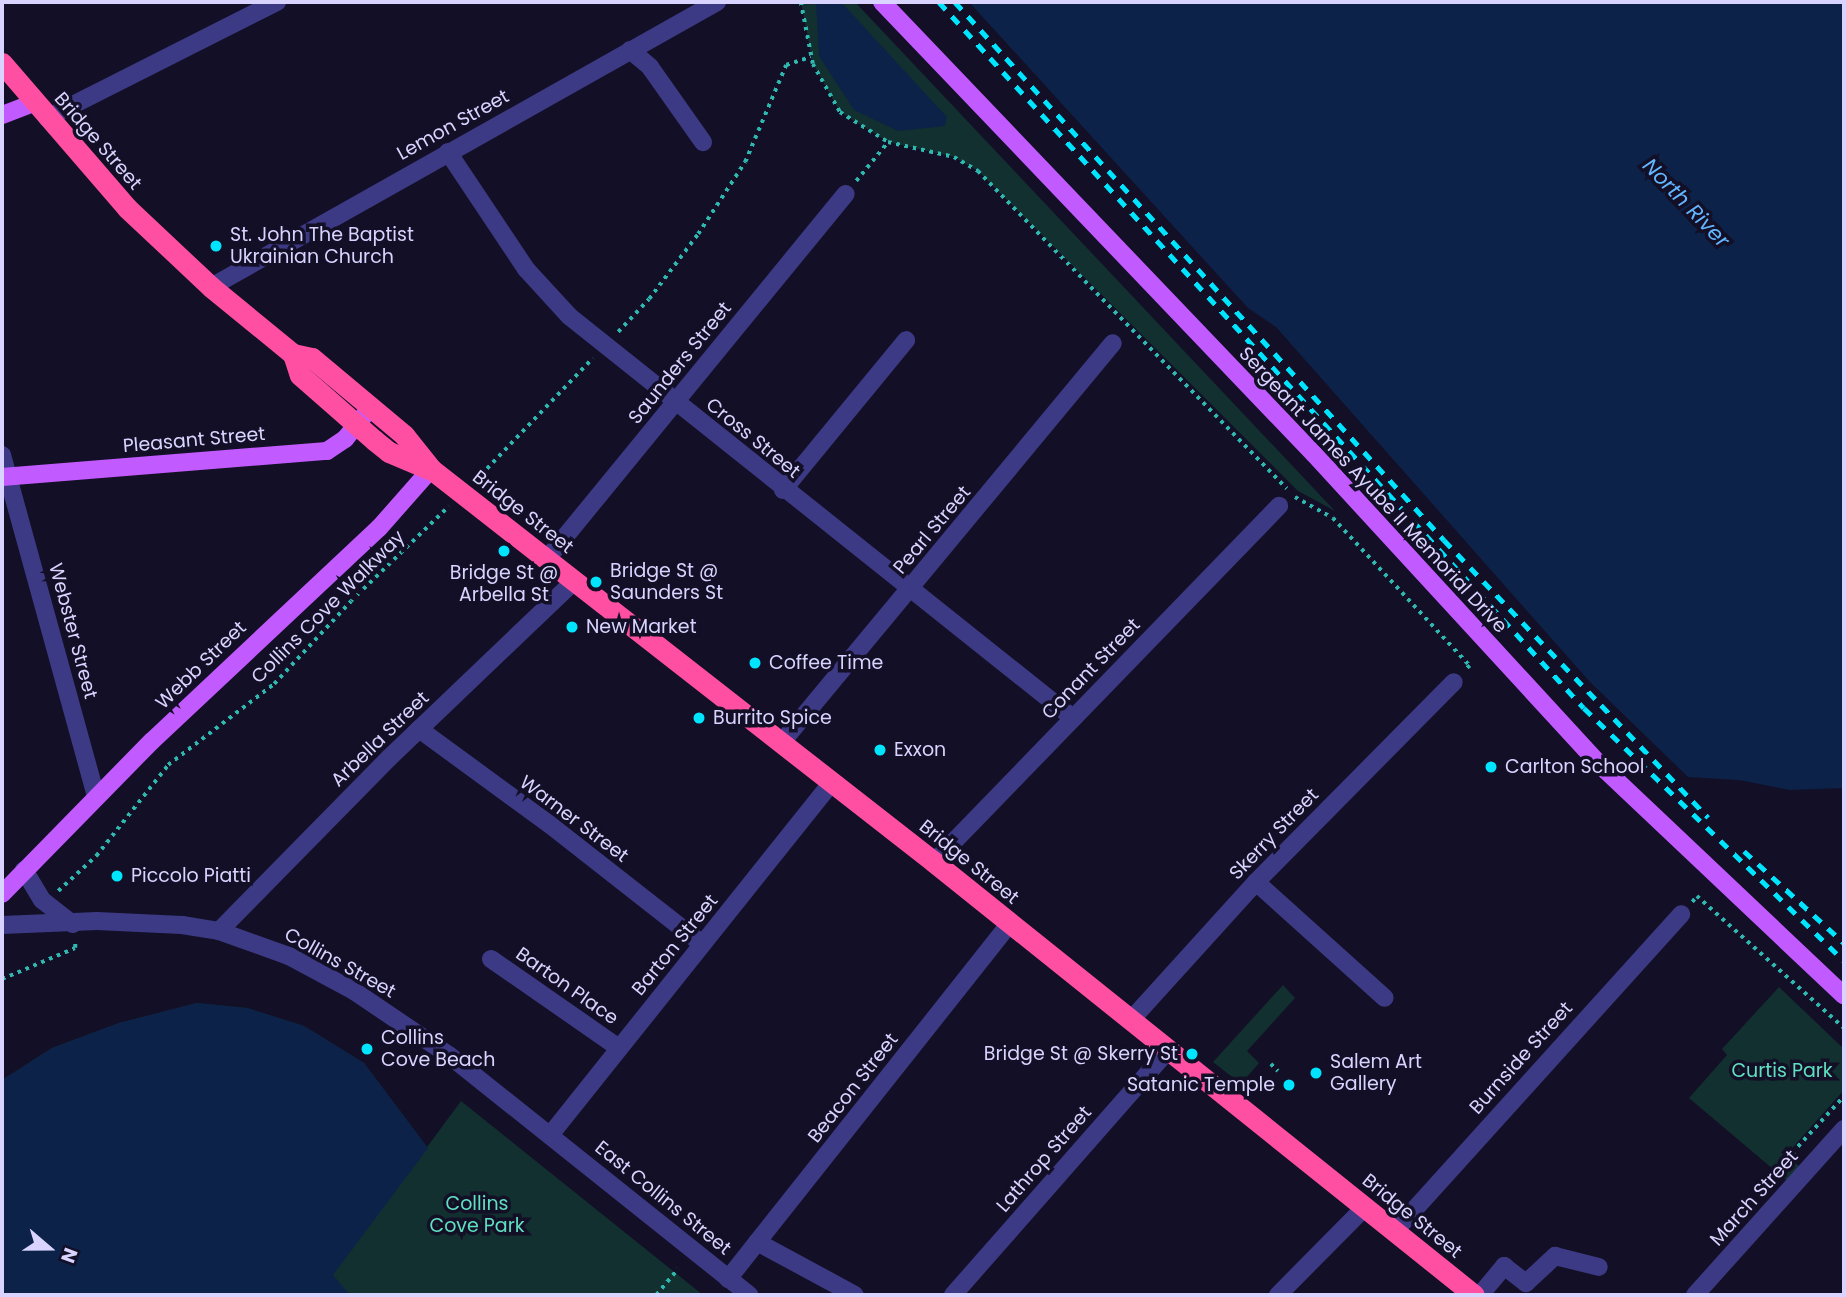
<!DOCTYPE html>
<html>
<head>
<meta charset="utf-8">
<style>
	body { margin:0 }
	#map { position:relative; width:1846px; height:1297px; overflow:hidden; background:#130f26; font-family:Poppins,sans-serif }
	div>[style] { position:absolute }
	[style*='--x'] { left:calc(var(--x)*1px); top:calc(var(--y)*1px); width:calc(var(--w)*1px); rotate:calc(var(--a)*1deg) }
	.green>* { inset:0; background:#12302f }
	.water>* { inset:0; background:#0c2248 }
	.path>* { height:3.5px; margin-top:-1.75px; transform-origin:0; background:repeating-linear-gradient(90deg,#2fb8b0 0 3.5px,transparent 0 8.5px) }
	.minor>* { height:18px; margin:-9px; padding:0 9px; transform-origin:9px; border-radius:9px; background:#3d3a85 }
	.major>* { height:18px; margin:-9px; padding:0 9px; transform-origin:9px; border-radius:9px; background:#c25bff }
	.highway>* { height:21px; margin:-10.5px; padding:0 10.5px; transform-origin:10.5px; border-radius:10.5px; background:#ff4fa3 }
	.rail>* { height:5px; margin-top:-2.5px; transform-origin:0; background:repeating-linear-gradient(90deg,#00e5ff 0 10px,transparent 0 19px) }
	.dots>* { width:19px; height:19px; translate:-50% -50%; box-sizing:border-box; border:4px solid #130f26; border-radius:50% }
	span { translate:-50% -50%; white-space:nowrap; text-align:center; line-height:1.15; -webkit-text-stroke:7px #130f26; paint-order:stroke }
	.street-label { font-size:19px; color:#d9d4ff }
	.poi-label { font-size:19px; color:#d9d4ff }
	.left { translate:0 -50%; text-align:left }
	.right { translate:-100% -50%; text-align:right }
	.park-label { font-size:19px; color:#5fe0c0 }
	.water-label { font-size:21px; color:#62b6ff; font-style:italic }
	.frame { position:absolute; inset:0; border:4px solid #d9d4ff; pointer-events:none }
	.north { position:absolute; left:14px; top:1213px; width:70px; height:70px; -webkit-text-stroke:5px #130f26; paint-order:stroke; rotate:110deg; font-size:19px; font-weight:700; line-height:28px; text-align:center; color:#d9d4ff }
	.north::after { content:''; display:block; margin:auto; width:24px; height:32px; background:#d9d4ff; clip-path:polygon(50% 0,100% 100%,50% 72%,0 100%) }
</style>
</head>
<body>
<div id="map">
	<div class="green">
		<i style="clip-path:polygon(801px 2px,855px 2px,1335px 511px,1298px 491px,978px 171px,954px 157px,888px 142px,840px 112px,813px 64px)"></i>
		<i style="clip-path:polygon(1283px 985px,1295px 998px,1247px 1051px,1259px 1063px,1241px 1084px,1213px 1062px)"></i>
		<i style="clip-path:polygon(1779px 987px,1844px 1049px,1844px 1090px,1786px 1155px,1806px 1172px,1793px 1186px,1689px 1098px,1727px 1055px,1722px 1049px)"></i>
		<i style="clip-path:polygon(197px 1003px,247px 1008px,304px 1026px,364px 1063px,427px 1147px,461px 1101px,703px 1295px,2px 1295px,2px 1080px,52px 1048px,119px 1023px)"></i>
	</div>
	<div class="water">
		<i style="clip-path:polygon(816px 2px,841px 2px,947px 117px,945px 126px,898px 131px,854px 110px,819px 56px)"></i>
		<i style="clip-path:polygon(969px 2px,1844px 2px,1844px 788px,1790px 790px,1739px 780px,1688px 777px,1590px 682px,1276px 327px,1248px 308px)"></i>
		<i style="clip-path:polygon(197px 1003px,247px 1008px,304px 1026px,364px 1063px,428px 1148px,333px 1275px,350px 1295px,2px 1295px,2px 1080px,52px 1048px,119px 1023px)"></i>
	</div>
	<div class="path">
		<i style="--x:801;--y:2;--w:63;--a:79"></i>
		<i style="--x:813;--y:64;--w:55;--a:60.6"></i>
		<i style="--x:840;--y:112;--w:57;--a:32"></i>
		<i style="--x:888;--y:142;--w:68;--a:12.8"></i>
		<i style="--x:954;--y:157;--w:28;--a:30"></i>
		<i style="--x:978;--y:171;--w:443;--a:45.8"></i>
		<i style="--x:856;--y:181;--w:50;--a:-50.6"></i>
		<i style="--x:618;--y:332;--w:45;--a:-46.8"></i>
		<i style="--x:649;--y:299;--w:81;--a:-53"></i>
		<i style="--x:698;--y:234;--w:86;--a:-56.9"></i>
		<i style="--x:745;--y:162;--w:105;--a:-67.1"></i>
		<i style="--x:786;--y:65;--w:26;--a:-18"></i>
		<i style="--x:475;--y:481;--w:170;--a:-46.2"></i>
		<i style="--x:1295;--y:497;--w:43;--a:28.9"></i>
		<i style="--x:1333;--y:518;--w:202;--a:47.2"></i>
		<i style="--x:1470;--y:666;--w:6;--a:141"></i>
		<i style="--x:58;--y:891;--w:52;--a:-42.6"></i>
		<i style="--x:96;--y:856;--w:116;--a:-51.6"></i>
		<i style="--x:168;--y:765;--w:133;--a:-37.4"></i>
		<i style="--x:274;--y:684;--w:113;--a:-47.1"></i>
		<i style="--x:351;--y:601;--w:136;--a:-44.1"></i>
		<i style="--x:1692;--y:902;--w:8;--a:-50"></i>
		<i style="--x:1697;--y:896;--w:198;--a:41.9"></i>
		<i style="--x:2;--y:979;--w:79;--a:-23"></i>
		<i style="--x:75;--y:948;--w:6;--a:-90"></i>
		<i style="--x:1271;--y:1064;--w:10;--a:45"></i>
		<i style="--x:1795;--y:1156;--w:4;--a:-135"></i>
		<i style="--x:1792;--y:1153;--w:77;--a:-47.6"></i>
		<i style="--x:656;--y:1295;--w:34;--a:-50"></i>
	</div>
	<div class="minor">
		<i style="--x:630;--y:50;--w:26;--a:40"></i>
		<i style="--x:650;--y:67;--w:92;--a:54.8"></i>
		<i style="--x:47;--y:118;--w:258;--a:-26.8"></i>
		<i style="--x:448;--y:152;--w:141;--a:56.3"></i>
		<i style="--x:526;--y:269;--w:64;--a:47.5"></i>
		<i style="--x:569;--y:316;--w:645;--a:38.58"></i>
		<i style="--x:211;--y:287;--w:581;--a:-29.39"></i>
		<i style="--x:2;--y:455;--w:354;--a:74.6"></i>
		<i style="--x:783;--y:490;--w:194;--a:-50.6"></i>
		<i style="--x:546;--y:560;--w:473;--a:-50.7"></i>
		<i style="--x:419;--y:729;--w:161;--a:36.2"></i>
		<i style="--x:549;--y:824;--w:194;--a:38.1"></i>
		<i style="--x:782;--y:742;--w:518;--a:-50.32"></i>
		<i style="--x:934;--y:862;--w:496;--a:-45.9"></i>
		<i style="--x:24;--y:870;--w:35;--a:59"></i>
		<i style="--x:42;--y:900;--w:39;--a:38"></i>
		<i style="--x:1256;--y:882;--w:173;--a:42"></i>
		<i style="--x:2;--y:925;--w:95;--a:-2.4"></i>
		<i style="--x:97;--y:921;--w:85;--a:2.7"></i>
		<i style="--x:182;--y:925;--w:37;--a:9"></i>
		<i style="--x:219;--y:931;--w:74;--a:19.7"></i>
		<i style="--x:289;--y:956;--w:74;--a:28.3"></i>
		<i style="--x:354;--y:991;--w:116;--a:34.1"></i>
		<i style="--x:450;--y:1056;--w:383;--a:38.6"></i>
		<i style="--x:219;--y:931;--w:243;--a:-45.5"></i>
		<i style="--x:389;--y:758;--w:256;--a:-43.7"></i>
		<i style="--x:491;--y:959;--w:156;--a:34.8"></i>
		<i style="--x:1130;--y:1021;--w:188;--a:-47.8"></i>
		<i style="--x:1256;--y:882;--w:281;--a:-45.3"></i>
		<i style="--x:551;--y:1134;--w:450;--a:-51.4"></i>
		<i style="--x:1395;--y:1231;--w:427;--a:-47.9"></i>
		<i style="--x:757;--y:1242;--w:111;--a:28.4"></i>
		<i style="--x:728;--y:1279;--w:454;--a:-51.6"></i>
		<i style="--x:953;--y:1295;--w:325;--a:-48.7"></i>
		<i style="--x:1278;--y:1295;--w:124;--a:-45.3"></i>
		<i style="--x:1480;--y:1295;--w:38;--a:-50"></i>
		<i style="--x:1504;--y:1266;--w:28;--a:38"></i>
		<i style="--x:1526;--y:1283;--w:40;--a:-43"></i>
		<i style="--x:1555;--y:1256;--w:45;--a:14"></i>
		<i style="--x:1695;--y:1295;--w:223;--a:-48.1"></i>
	</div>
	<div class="major">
		<i style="--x:882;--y:2;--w:625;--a:46.3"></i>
		<i style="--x:1314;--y:454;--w:421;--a:47.4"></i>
		<i style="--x:1599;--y:764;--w:337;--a:43.4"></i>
		<i style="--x:2;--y:115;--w:34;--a:-21"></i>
		<i style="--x:2;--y:477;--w:326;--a:-4.6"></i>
		<i style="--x:327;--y:451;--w:22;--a:-34"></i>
		<i style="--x:345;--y:439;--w:41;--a:-50.9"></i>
		<i style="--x:2;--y:894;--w:214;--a:-45.6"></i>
		<i style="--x:152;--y:741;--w:311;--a:-43.2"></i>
		<i style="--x:379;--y:528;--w:79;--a:-48.6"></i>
	</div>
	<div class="highway">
		<i style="--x:2;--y:63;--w:191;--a:49.2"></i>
		<i style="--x:127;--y:208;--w:115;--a:43.2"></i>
		<i style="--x:211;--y:287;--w:106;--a:39.3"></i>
		<i style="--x:293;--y:354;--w:19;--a:12"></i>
		<i style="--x:312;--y:358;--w:120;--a:39.9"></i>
		<i style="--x:404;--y:435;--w:43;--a:51.5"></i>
		<i style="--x:431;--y:469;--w:638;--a:38"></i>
		<i style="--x:934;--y:862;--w:692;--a:38.72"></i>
		<i style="--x:293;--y:354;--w:22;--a:72"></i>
		<i style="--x:300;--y:375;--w:98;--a:41.3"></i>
		<i style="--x:374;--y:440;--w:19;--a:39"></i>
		<i style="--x:389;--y:452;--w:43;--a:23"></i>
	</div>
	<div class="rail">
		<i style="--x:939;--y:2;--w:956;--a:47.59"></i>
		<i style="--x:1584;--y:708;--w:363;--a:44.2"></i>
		<i style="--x:955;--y:2;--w:727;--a:47.73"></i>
		<i style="--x:1444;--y:540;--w:383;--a:46.4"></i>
		<i style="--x:1744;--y:851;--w:136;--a:42.6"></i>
	</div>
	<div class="dots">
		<i style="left:216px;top:246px;background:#00e5ff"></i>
		<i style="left:504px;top:551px;background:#00e5ff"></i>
		<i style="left:596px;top:582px;background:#00e5ff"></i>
		<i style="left:572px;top:627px;background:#00e5ff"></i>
		<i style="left:755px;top:663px;background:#00e5ff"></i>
		<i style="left:699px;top:718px;background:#00e5ff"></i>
		<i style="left:880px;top:750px;background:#00e5ff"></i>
		<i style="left:1491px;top:767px;background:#00e5ff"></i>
		<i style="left:117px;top:876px;background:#00e5ff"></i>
		<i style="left:367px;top:1049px;background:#00e5ff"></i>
		<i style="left:1192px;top:1054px;background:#00e5ff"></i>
		<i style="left:1316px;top:1073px;background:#00e5ff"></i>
		<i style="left:1289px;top:1085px;background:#00e5ff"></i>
	</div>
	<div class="street-label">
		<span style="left:453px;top:125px;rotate:-29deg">Lemon Street</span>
		<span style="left:98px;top:141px;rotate:49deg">Bridge Street</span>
		<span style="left:680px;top:363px;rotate:-51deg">Saunders Street</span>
		<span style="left:753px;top:438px;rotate:39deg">Cross Street</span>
		<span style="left:194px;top:440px;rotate:-5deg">Pleasant Street</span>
		<span style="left:1373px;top:490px;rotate:47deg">Sergeant James Ayube II Memorial Drive</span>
		<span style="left:523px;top:512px;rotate:38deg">Bridge Street</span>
		<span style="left:932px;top:530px;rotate:-50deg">Pearl Street</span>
		<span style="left:328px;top:607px;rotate:-45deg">Collins Cove Walkway</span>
		<span style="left:73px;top:631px;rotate:75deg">Webster Street</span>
		<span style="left:201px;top:665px;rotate:-44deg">Webb Street</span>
		<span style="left:1091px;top:669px;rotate:-46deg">Conant Street</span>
		<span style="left:380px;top:739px;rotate:-44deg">Arbella Street</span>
		<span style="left:574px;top:819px;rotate:37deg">Warner Street</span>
		<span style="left:1274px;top:834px;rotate:-46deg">Skerry Street</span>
		<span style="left:969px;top:862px;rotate:39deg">Bridge Street</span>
		<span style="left:675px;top:945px;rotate:-51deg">Barton Street</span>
		<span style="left:340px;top:963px;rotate:29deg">Collins Street</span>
		<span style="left:567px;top:986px;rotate:35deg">Barton Place</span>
		<span style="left:1521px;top:1058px;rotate:-48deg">Burnside Street</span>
		<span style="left:853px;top:1088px;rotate:-52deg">Beacon Street</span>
		<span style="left:1044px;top:1159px;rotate:-49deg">Lathrop Street</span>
		<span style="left:663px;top:1198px;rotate:39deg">East Collins Street</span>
		<span style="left:1754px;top:1198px;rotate:-48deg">March Street</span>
		<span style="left:1412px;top:1216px;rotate:39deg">Bridge Street</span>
	</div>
	<div class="poi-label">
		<span class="left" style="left:230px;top:246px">St. John The Baptist<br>Ukrainian Church</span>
		<span class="left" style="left:610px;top:582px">Bridge St @<br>Saunders St</span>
		<span style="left:504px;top:584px">Bridge St @<br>Arbella St</span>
		<span class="left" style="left:586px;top:627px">New Market</span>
		<span class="left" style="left:769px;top:663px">Coffee Time</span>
		<span class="left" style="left:713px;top:718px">Burrito Spice</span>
		<span class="left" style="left:894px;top:750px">Exxon</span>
		<span class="left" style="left:1505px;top:767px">Carlton School</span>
		<span class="left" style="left:131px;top:876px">Piccolo Piatti</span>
		<span class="left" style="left:381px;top:1049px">Collins<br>Cove Beach</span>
		<span class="right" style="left:1178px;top:1054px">Bridge St @ Skerry St</span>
		<span class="left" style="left:1330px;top:1073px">Salem Art<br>Gallery</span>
		<span class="right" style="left:1275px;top:1085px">Satanic Temple</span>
	</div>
	<div class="park-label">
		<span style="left:1782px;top:1071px">Curtis Park</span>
		<span style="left:477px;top:1215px">Collins<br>Cove Park</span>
	</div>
	<div class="water-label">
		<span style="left:1686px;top:203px;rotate:46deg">North River</span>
	</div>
	<div class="frame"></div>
	<div class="north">N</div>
</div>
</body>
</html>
